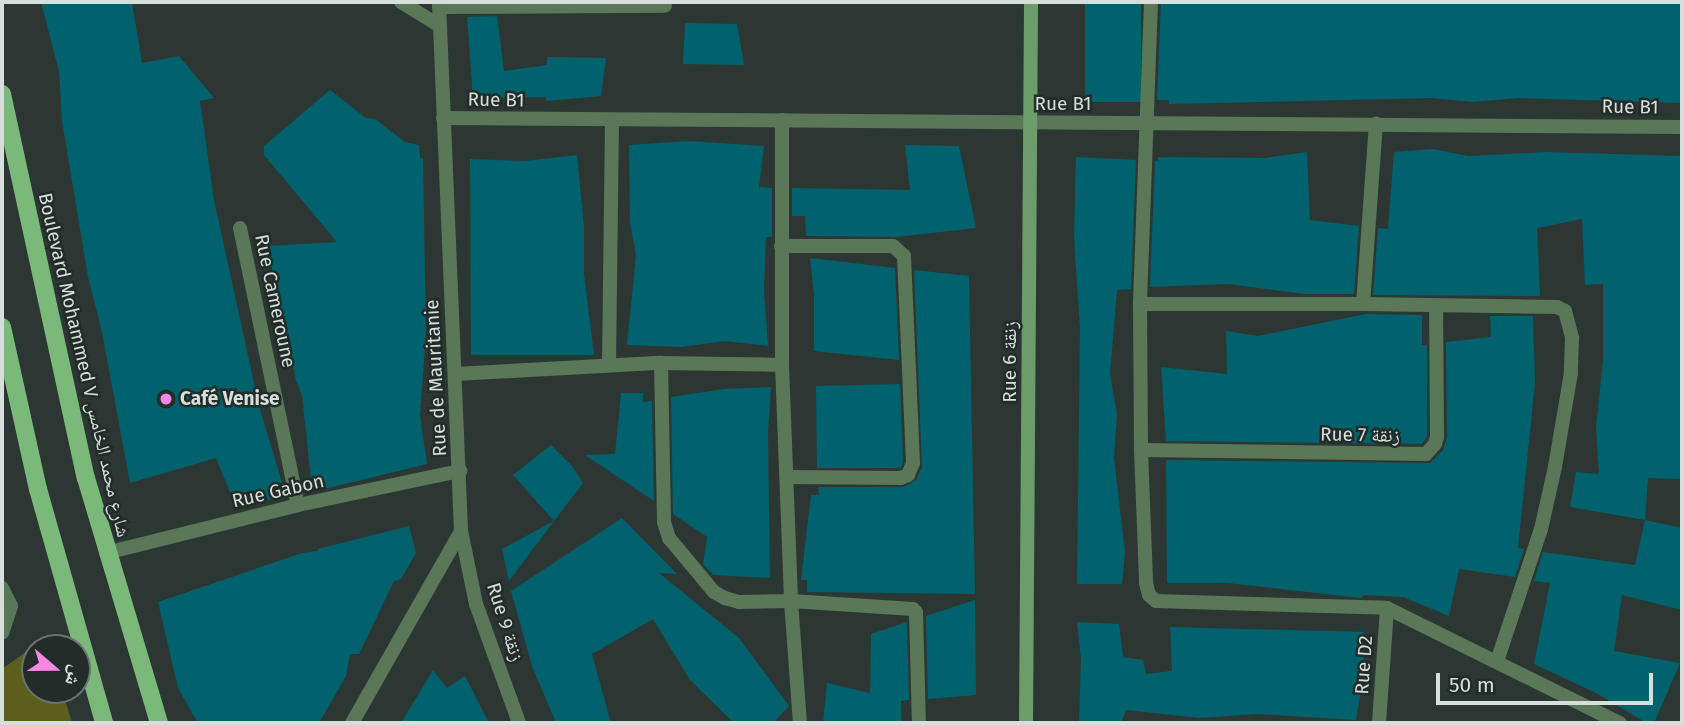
<!DOCTYPE html>
<html>
<head>
<meta charset="utf-8">
<style>
	body { margin:0 }
	#map { position:relative; width:1684px; height:725px; overflow:hidden; background:#2c3734; font-family:"Fira Sans","Noto Naskh Arabic",sans-serif }
	div>[style] { position:absolute }
	[style*='--x'] { left:calc(var(--x)*1px); top:calc(var(--y)*1px); width:calc(var(--w)*1px); rotate:calc(var(--a)*1deg) }
	.green>* { inset:0; background:#5c5f1c }
	.building>* { inset:0; background:#01626d; transform-origin:0 0 }
	.lane>* { height:14px; margin:-7px; padding:0 7px; transform-origin:7px; border-radius:7px; background:#5a7758 }
	.street>* { height:14px; margin:-7px; padding:0 7px; transform-origin:7px; border-radius:7px; background:#5a7758 }
	.secondary>* { height:14px; margin:-7px; padding:0 7px; transform-origin:7px; border-radius:7px; background:#6d9c6b }
	.primary>* { height:18px; margin:-9px; padding:0 9px; transform-origin:9px; border-radius:9px; background:#7bb97a }
	.dots>* { width:19px; height:19px; translate:-50% -50%; box-sizing:border-box; border:4px solid #222d2a; border-radius:50% }
	span { translate:-50% -50%; white-space:nowrap; text-align:center; line-height:1.15; -webkit-text-stroke:5px #222d2a; paint-order:stroke }
	.street-label { font-size:19px; color:#d7dedb }
	.poi-label { font-size:19px; color:#d7dedb; font-weight:700 }
	.left { translate:0 -50%; text-align:left }
	.frame { position:absolute; inset:0; border:4px solid #d7dedb; pointer-events:none }
	.north { position:absolute; left:21px; top:634px; width:70px; height:70px; box-sizing:border-box; background:#222d2a; border:2px solid #6a7471; border-radius:50%; rotate:110deg; font-size:19px; font-weight:700; line-height:28px; text-align:center; color:#d7dedb }
	.north::after { content:''; display:block; margin:auto; width:24px; height:32px; background:#fb87e5; clip-path:polygon(50% 0,100% 100%,50% 72%,0 100%) }
	.scale { position:absolute; left:1436px; top:673px; width:217px; height:32px; box-sizing:border-box; border:4px solid #d7dedb; border-top:0; padding-left:9px; font-size:21px; line-height:24px; white-space:nowrap; color:#d7dedb; -webkit-text-stroke:5px #222d2a; paint-order:stroke }
</style>
</head>
<body>
<div id="map">
	<div class="green">
		<i style="clip-path:polygon(47px 637px,50px 648px,35px 648px,35px 690px,62px 690px,72px 723px,2px 723px,2px 669px)"></i>
	</div>
	<div class="building">
		<i style="clip-path:polygon(41px 2px,132px 2px,142px 63px,179px 56px,214px 98px,200px 101px,214px 200px,259px 406px,286px 496px,236px 507px,216px 458px,130px 483px,102px 332px,88px 277px,62px 121px,59px 71px)"></i>
		<i style="left:1085px;top:2px;width:56px;height:100px"></i>
		<i style="clip-path:polygon(1161px 2px,1682px 2px,1682px 103px,1518px 98px,1473px 102px,1431px 98px,1169px 104px,1169px 100px,1157px 100px)"></i>
		<i style="clip-path:polygon(497px 16px,504px 71px,547px 65px,547px 57px,606px 58px,601px 96px,546px 101px,546px 97px,473px 98px,467px 17px)"></i>
		<i style="clip-path:polygon(685px 23px,737px 24px,744px 65px,683px 64px)"></i>
		<i style="clip-path:polygon(330px 90px,366px 118px,375px 119px,405px 142px,419px 145px,420px 158px,423px 158px,426px 333px,420px 416px,427px 464px,316px 491px,312px 490px,302px 395px,296px 380px,267px 246px,337px 242px,264px 155px,264px 146px)"></i>
		<i style="clip-path:polygon(689px 141px,764px 146px,759px 187px,772px 188px,772px 237px,766px 237px,764px 290px,768px 346px,725px 341px,681px 347px,627px 345px,636px 255px,630px 222px,629px 145px)"></i>
		<i style="clip-path:polygon(905px 145px,959px 146px,976px 228px,896px 237px,806px 236px,805px 216px,792px 216px,792px 188px,910px 190px)"></i>
		<i style="clip-path:polygon(1433px 149px,1468px 156px,1546px 152px,1682px 156px,1682px 479px,1648px 478px,1645px 520px,1570px 507px,1576px 472px,1599px 474px,1596px 429px,1603px 359px,1603px 284px,1585px 285px,1582px 219px,1537px 228px,1540px 296px,1373px 295px,1378px 228px,1388px 229px,1394px 152px)"></i>
		<i style="clip-path:polygon(1307px 152px,1310px 220px,1359px 226px,1354px 294px,1305px 294px,1228px 284px,1150px 287px,1155px 161px,1158px 161px,1158px 157px,1265px 158px)"></i>
		<i style="clip-path:polygon(577px 155px,584px 227px,584px 274px,594px 355px,471px 355px,470px 159px,525px 161px)"></i>
		<i style="clip-path:polygon(1076px 157px,1136px 160px,1131px 289px,1117px 290px,1110px 374px,1117px 415px,1114px 458px,1125px 552px,1122px 584px,1077px 584px,1080px 327px,1074px 239px)"></i>
		<i style="clip-path:polygon(810px 258px,895px 268px,899px 360px,814px 351px,814px 294px)"></i>
		<i style="clip-path:polygon(914px 270px,969px 276px,975px 594px,807px 592px,807px 580px,801px 580px,811px 495px,819px 495px,818px 487px,904px 487px,916px 480px,922px 467px)"></i>
		<i style="clip-path:polygon(1366px 314px,1422px 315px,1422px 345px,1427px 345px,1427px 436px,1422px 444px,1166px 441px,1161px 367px,1227px 374px,1226px 331px,1258px 336px)"></i>
		<i style="clip-path:polygon(1490px 316px,1533px 316px,1535px 383px,1518px 548px,1524px 549px,1515px 577px,1459px 569px,1449px 616px,1403px 597px,1364px 595px,1361px 598px,1228px 583px,1167px 583px,1166px 460px,1430px 463px,1443px 450px,1447px 437px,1446px 342px,1491px 337px)"></i>
		<i style="clip-path:polygon(900px 384px,903px 461px,901px 468px,817px 468px,816px 386px)"></i>
		<i style="clip-path:polygon(771px 387px,768px 433px,770px 578px,713px 575px,703px 564px,707px 537px,673px 514px,671px 397px,724px 389px)"></i>
		<i style="clip-path:polygon(621px 393px,643px 393px,643px 402px,652px 401px,654px 501px,585px 455px,615px 454px)"></i>
		<i style="clip-path:polygon(551px 445px,573px 467px,583px 483px,554px 521px,513px 475px)"></i>
		<i style="clip-path:polygon(622px 518px,677px 574px,659px 573px,739px 638px,789px 706px,773px 723px,734px 723px,690px 680px,653px 619px,592px 654px,611px 723px,556px 723px,532px 666px,511px 591px)"></i>
		<i style="clip-path:polygon(1645px 520px,1682px 528px,1682px 610px,1622px 595px,1614px 651px,1680px 663px,1654px 723px,1647px 723px,1596px 693px,1534px 664px,1550px 583px,1534px 581px,1543px 552px,1635px 565px)"></i>
		<i style="clip-path:polygon(554px 521px,509px 581px,502px 549px)"></i>
		<i style="clip-path:polygon(409px 526px,416px 553px,401px 579px,394px 581px,359px 654px,350px 654px,346px 676px,319px 723px,198px 723px,178px 688px,158px 602px,302px 553px,318px 551px,318px 549px)"></i>
		<i style="clip-path:polygon(975px 600px,976px 695px,928px 699px,926px 616px)"></i>
		<i style="clip-path:polygon(907px 622px,909px 700px,901px 701px,901px 723px,823px 723px,827px 683px,870px 693px,871px 634px)"></i>
		<i style="clip-path:polygon(1077px 622px,1119px 624px,1123px 657px,1143px 660px,1146px 674px,1172px 671px,1170px 627px,1364px 632px,1363px 678px,1356px 720px,1258px 714px,1200px 718px,1126px 710px,1121px 723px,1079px 723px,1081px 659px)"></i>
		<i style="clip-path:polygon(433px 670px,447px 688px,465px 676px,489px 723px,401px 723px)"></i>
	</div>
	<div class="lane">
		<i style="--x:439;--y:7;--w:226;--a:-0.3"></i>
	</div>
	<div class="street">
		<i style="--x:401;--y:2;--w:46;--a:31.6"></i>
		<i style="--x:1151;--y:2;--w:302;--a:92.1"></i>
		<i style="--x:1140;--y:304;--w:146;--a:89.6"></i>
		<i style="--x:1141;--y:450;--w:133;--a:87.8"></i>
		<i style="--x:1146;--y:583;--w:12;--a:76"></i>
		<i style="--x:1149;--y:595;--w:9;--a:41"></i>
		<i style="--x:1156;--y:601;--w:231;--a:1.7"></i>
		<i style="--x:1387;--y:608;--w:260;--a:26.3"></i>
		<i style="--x:443;--y:118;--w:1239;--a:0.42"></i>
		<i style="--x:782;--y:120;--w:245;--a:90"></i>
		<i style="--x:782;--y:365;--w:236;--a:87.8"></i>
		<i style="--x:791;--y:601;--w:122;--a:85.8"></i>
		<i style="--x:240;--y:228;--w:283;--a:78.2"></i>
		<i style="--x:781;--y:246;--w:112;--a:0"></i>
		<i style="--x:893;--y:246;--w:15;--a:42"></i>
		<i style="--x:904;--y:256;--w:207;--a:87.5"></i>
		<i style="--x:913;--y:463;--w:13;--a:113"></i>
		<i style="--x:908;--y:475;--w:8;--a:157"></i>
		<i style="--x:901;--y:478;--w:114;--a:-179.5"></i>
		<i style="--x:1140;--y:304;--w:223;--a:0"></i>
		<i style="--x:1363;--y:304;--w:194;--a:0.9"></i>
		<i style="--x:1557;--y:307;--w:9;--a:27"></i>
		<i style="--x:1565;--y:311;--w:28;--a:75"></i>
		<i style="--x:1572;--y:338;--w:35;--a:92"></i>
		<i style="--x:1571;--y:373;--w:95;--a:99.7"></i>
		<i style="--x:1555;--y:467;--w:64;--a:102.7"></i>
		<i style="--x:1541;--y:529;--w:139;--a:108.4"></i>
		<i style="--x:1363;--y:304;--w:181;--a:-85.9"></i>
		<i style="--x:661;--y:363;--w:159;--a:88.9"></i>
		<i style="--x:664;--y:522;--w:17;--a:73"></i>
		<i style="--x:669;--y:538;--w:70;--a:50.2"></i>
		<i style="--x:714;--y:592;--w:13;--a:29"></i>
		<i style="--x:725;--y:598;--w:15;--a:16"></i>
		<i style="--x:739;--y:602;--w:52;--a:-1.1"></i>
		<i style="--x:791;--y:601;--w:122;--a:3.8"></i>
		<i style="--x:913;--y:609;--w:4;--a:45"></i>
		<i style="--x:916;--y:612;--w:111;--a:88.5"></i>
		<i style="--x:609;--y:365;--w:244;--a:-89.3"></i>
		<i style="--x:455;--y:374;--w:206;--a:-3.1"></i>
		<i style="--x:661;--y:363;--w:121;--a:0.9"></i>
		<i style="--x:1141;--y:450;--w:285;--a:0.8"></i>
		<i style="--x:1426;--y:454;--w:13;--a:-48"></i>
		<i style="--x:1435;--y:444;--w:7;--a:-74"></i>
		<i style="--x:1437;--y:437;--w:132;--a:-90.4"></i>
		<i style="--x:461;--y:531;--w:75;--a:78.4"></i>
		<i style="--x:476;--y:604;--w:127;--a:70.1"></i>
		<i style="--x:106;--y:553;--w:198;--a:-14"></i>
		<i style="--x:298;--y:505;--w:166;--a:-11.9"></i>
		<i style="--x:2;--y:588;--w:20;--a:63"></i>
		<i style="--x:11;--y:606;--w:28;--a:108"></i>
		<i style="--x:352;--y:723;--w:221;--a:-60.4"></i>
		<i style="--x:461;--y:531;--w:529;--a:-92.38"></i>
		<i style="--x:1379;--y:723;--w:115;--a:-86"></i>
	</div>
	<div class="secondary">
		<i style="--x:1026;--y:723;--w:721;--a:-89.6"></i>
	</div>
	<div class="primary">
		<i style="--x:2;--y:94;--w:393;--a:77.7"></i>
		<i style="--x:86;--y:478;--w:256;--a:73.4"></i>
		<i style="--x:2;--y:327;--w:166;--a:77.5"></i>
		<i style="--x:38;--y:489;--w:243;--a:74.2"></i>
	</div>
	<div class="dots">
		<i style="left:166px;top:399px;background:#fb87e5"></i>
	</div>
	<div class="street-label">
		<span style="left:496px;top:100px;rotate:1deg">Rue B1</span>
		<span style="left:1063px;top:104px">Rue B1</span>
		<span style="left:1630px;top:107px;rotate:1deg">Rue B1</span>
		<span style="left:275px;top:301px;rotate:78deg">Rue Cameroune</span>
		<span style="left:1010px;top:362px;rotate:-90deg">Rue 6 زنقة</span>
		<span style="left:84px;top:365px;rotate:77deg">Boulevard Mohammed V شارع محمد الخامس</span>
		<span style="left:436px;top:378px;rotate:-93deg">Rue de Mauritanie</span>
		<span style="left:1360px;top:435px;rotate:1deg">Rue 7 زنقة</span>
		<span style="left:278px;top:491px;rotate:-13deg">Rue Gabon</span>
		<span style="left:505px;top:622px;rotate:72deg">Rue 9 زنقة</span>
		<span style="left:1364px;top:665px;rotate:-86deg">Rue D2</span>
	</div>
	<div class="poi-label">
		<span class="left" style="left:180px;top:399px">Café Venise</span>
	</div>
	<div class="frame"></div>
	<div class="north">ش</div>
	<div class="scale">50 m</div>
</div>
</body>
</html>
